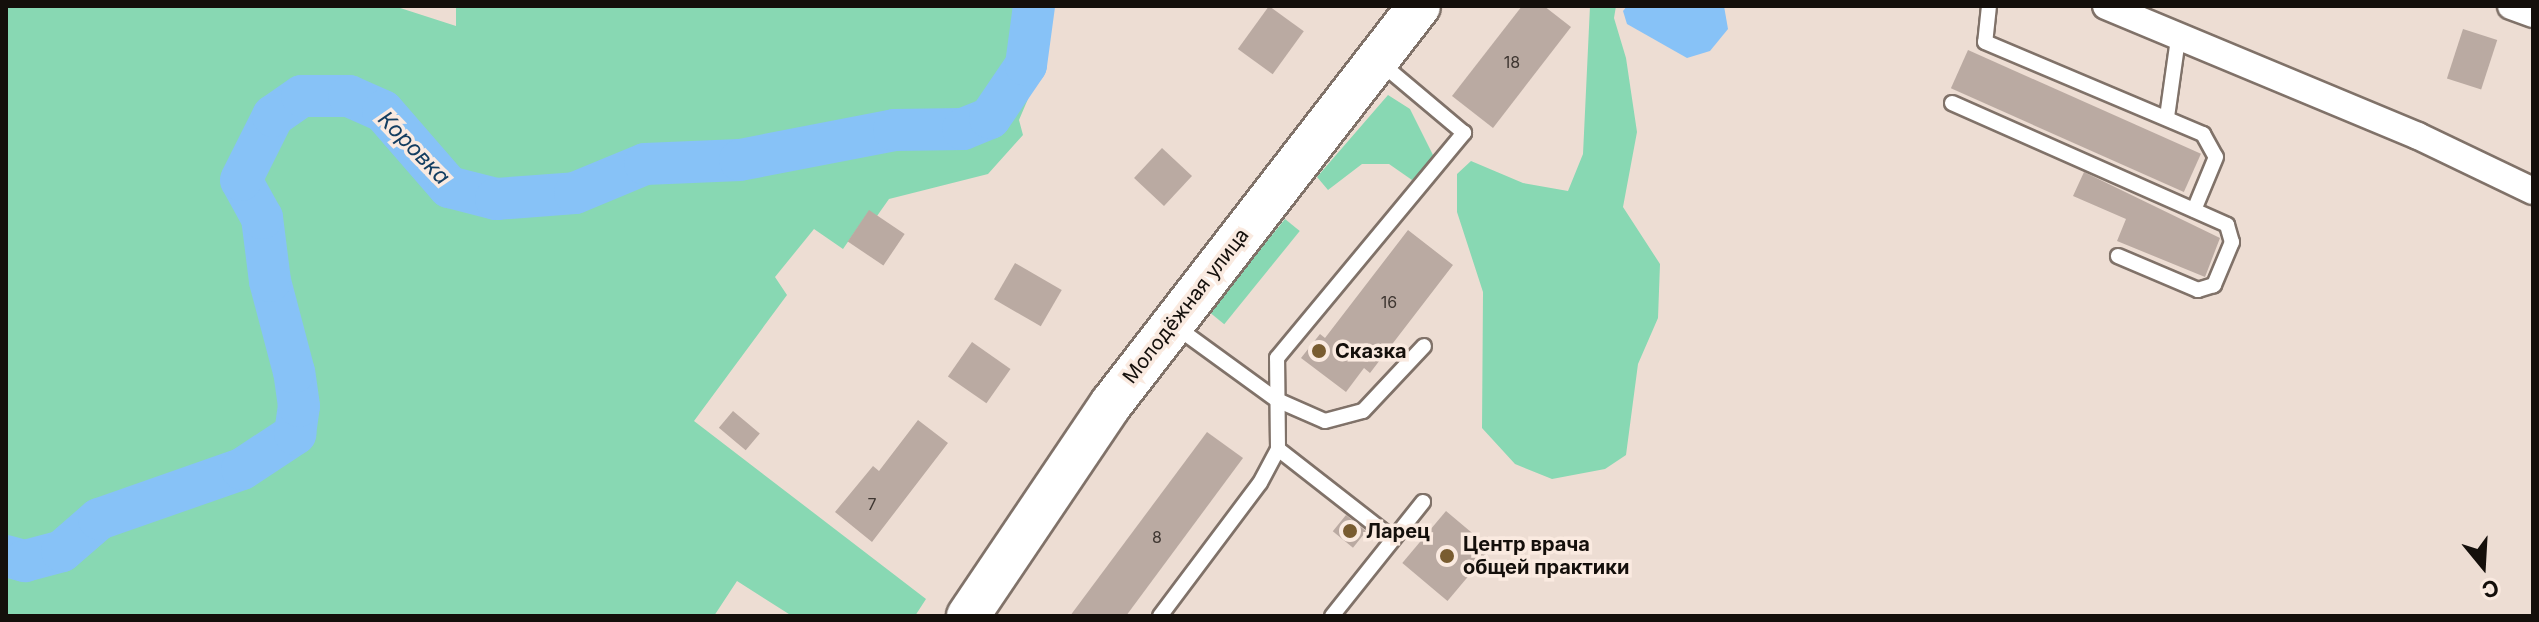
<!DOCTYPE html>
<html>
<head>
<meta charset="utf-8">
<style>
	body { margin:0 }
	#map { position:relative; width:2539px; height:622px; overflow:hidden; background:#edddd3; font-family:Inter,sans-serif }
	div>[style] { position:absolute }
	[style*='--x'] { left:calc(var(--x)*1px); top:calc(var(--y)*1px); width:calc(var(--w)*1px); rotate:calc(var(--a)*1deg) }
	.green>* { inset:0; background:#88d8b3; transform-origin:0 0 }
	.water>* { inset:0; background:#87c2f7 }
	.river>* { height:42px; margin:-21px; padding:0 21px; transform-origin:21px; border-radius:21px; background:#87c2f7 }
	.building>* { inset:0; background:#baaaa2; transform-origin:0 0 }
	.roads { filter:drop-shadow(2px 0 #807269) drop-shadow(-2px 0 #807269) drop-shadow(0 2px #807269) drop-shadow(0 -2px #807269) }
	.lane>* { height:14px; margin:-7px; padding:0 7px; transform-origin:7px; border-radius:7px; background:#fff }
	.street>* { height:26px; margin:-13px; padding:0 13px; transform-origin:13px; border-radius:13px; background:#fff }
	.primary>* { height:42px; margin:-21px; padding:0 21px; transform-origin:21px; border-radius:21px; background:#fff }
	.dots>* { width:22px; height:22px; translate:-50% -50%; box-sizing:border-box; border:4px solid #faeae0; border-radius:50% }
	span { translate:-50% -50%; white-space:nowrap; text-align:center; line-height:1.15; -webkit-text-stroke:7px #faeae0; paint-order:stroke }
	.number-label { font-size:16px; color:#3e3631 }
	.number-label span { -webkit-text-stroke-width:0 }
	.street-label { font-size:20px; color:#140f0b }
	.poi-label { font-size:20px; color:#140f0b; font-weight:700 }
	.left { translate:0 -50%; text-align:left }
	.water-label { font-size:22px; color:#133e61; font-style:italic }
	.frame { position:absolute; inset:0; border:8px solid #140f0b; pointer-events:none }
	.north { position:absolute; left:2443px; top:526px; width:80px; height:80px; -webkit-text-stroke:6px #faeae0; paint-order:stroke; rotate:162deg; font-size:22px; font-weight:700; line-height:32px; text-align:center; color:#140f0b }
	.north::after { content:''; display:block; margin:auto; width:28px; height:36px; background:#140f0b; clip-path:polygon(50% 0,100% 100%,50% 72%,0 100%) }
</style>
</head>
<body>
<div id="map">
	<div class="green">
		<i style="clip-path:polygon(6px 6px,394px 6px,456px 26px,456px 6px,1041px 6px,1048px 26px,1039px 73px,1019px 120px,1023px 135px,988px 174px,889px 199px,877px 216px,869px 211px,843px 249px,814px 229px,775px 277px,787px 295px,694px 421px,926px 599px,915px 616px,792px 616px,737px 581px,714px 616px,6px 616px)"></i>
		<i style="clip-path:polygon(1590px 6px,1616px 6px,1614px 18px,1626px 58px,1637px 132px,1623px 207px,1660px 264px,1658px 318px,1638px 364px,1626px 455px,1605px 469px,1552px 479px,1515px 464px,1482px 428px,1483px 292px,1457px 212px,1457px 174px,1471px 161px,1523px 183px,1568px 191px,1583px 154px)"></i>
		<i style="clip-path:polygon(1388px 95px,1410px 109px,1434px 157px,1412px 180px,1389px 164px,1362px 164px,1328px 190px,1317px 177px)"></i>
		<i style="left:1285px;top:219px;width:19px;height:120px;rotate:39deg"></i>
	</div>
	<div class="water">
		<i style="clip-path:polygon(1627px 6px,1724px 6px,1728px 29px,1710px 51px,1687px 58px,1627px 24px,1623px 11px)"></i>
	</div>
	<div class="river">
		<i style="--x:6;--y:556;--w:20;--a:15"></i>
		<i style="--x:25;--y:561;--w:38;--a:-15"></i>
		<i style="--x:62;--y:551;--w:49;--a:-40.9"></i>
		<i style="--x:99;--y:519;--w:151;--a:-19.3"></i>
		<i style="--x:242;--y:469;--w:64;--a:-33.4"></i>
		<i style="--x:295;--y:434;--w:28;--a:-82"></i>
		<i style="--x:299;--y:406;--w:34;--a:-98"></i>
		<i style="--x:294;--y:372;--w:94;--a:-104.8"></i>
		<i style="--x:270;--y:281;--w:64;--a:-97.2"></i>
		<i style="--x:262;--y:218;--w:43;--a:-118.9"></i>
		<i style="--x:241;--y:180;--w:72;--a:-63.4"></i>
		<i style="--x:273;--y:116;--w:35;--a:-35"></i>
		<i style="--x:302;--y:96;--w:47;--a:0"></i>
		<i style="--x:349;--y:96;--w:37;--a:24"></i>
		<i style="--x:383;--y:111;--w:101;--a:49"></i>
		<i style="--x:449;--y:187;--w:49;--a:14.3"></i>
		<i style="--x:496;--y:199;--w:79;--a:-4.3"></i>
		<i style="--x:575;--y:193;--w:76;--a:-22.5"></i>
		<i style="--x:645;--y:164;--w:95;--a:-2.4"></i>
		<i style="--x:740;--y:160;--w:157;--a:-11"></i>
		<i style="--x:894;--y:130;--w:69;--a:-0.8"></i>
		<i style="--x:963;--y:129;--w:29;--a:-22"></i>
		<i style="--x:990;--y:118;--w:64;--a:-55.8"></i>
		<i style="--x:1026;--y:65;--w:60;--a:-82.3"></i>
	</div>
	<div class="building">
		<i style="left:1269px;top:6px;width:43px;height:53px;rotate:36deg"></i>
		<i style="clip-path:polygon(1522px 6px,1544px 6px,1571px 27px,1493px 128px,1452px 96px)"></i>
		<i style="left:2463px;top:29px;width:36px;height:52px;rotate:18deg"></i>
		<i style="left:1968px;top:50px;width:255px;height:42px;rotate:24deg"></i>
		<i style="left:1162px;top:148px;width:41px;height:41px;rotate:43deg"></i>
		<i style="clip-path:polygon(2084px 172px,2220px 238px,2205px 277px,2117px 241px,2126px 219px,2073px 196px)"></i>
		<i style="left:869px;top:210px;width:43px;height:38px;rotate:34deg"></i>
		<i style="clip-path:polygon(1408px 230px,1453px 265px,1370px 373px,1364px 368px,1346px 392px,1301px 358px,1320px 334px,1325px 338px)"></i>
		<i style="left:1015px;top:263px;width:54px;height:42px;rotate:30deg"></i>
		<i style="left:972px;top:342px;width:47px;height:42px;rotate:35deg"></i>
		<i style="left:733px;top:411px;width:35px;height:22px;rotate:40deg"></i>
		<i style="clip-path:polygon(918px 420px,948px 443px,872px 542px,835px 512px,873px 466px,879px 471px)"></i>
		<i style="clip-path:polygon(1207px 432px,1243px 458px,1126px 616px,1070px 616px)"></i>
		<i style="left:1446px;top:511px;width:59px;height:68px;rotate:40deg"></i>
		<i style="left:1346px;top:515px;width:26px;height:21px;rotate:39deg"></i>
	</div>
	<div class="roads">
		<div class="lane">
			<i style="--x:1989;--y:6;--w:36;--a:96"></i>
			<i style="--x:1985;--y:42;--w:237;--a:22.9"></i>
			<i style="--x:2203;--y:134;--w:26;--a:61"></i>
			<i style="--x:2216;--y:157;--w:57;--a:112.5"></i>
			<i style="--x:1952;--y:103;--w:301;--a:23.9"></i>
			<i style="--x:2227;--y:225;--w:18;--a:74"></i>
			<i style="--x:2232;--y:242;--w:47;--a:112.7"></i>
			<i style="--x:2214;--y:285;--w:17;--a:163"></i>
			<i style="--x:2198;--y:290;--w:87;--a:-157"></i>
			<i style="--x:2167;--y:117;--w:79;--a:-82"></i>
			<i style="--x:1175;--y:326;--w:126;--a:36"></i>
			<i style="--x:1277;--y:400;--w:52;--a:23.6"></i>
			<i style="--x:1325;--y:421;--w:39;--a:-15"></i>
			<i style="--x:1363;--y:411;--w:89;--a:-46.8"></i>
			<i style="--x:1278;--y:449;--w:91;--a:-90.6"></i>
			<i style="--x:1277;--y:358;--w:293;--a:-50.3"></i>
			<i style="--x:1464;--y:133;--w:109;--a:-139.9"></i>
			<i style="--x:1160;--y:616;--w:166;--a:-53.1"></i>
			<i style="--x:1260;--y:483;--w:38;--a:-62"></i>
			<i style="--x:1278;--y:449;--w:146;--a:38"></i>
			<i style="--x:1332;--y:616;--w:146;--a:-51.4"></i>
		</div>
		<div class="street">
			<i style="--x:2106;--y:6;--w:338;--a:22.6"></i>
			<i style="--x:2418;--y:136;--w:127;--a:25.6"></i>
			<i style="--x:2511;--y:6;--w:23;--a:20"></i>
		</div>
		<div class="primary">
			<i style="--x:968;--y:616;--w:256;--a:-56"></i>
			<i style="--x:1111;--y:404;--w:503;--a:-52.26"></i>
		</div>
	</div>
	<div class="dots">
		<i style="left:1319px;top:351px;background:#795c30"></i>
		<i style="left:1350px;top:531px;background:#795c30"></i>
		<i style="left:1447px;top:556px;background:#795c30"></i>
	</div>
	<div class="number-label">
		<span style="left:1512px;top:62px">18</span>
		<span style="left:1389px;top:302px">16</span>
		<span style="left:872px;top:504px">7</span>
		<span style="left:1157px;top:537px">8</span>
	</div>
	<div class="street-label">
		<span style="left:1186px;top:306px;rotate:-52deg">Молодёжная улица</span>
	</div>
	<div class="poi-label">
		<span class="left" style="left:1335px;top:351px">Сказка</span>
		<span class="left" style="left:1366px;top:531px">Ларец</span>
		<span class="left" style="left:1463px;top:556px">Центр врача<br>общей практики</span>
	</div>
	<div class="water-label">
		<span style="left:414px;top:148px;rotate:46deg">Коровка</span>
	</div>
	<div class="frame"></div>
	<div class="north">С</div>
</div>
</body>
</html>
